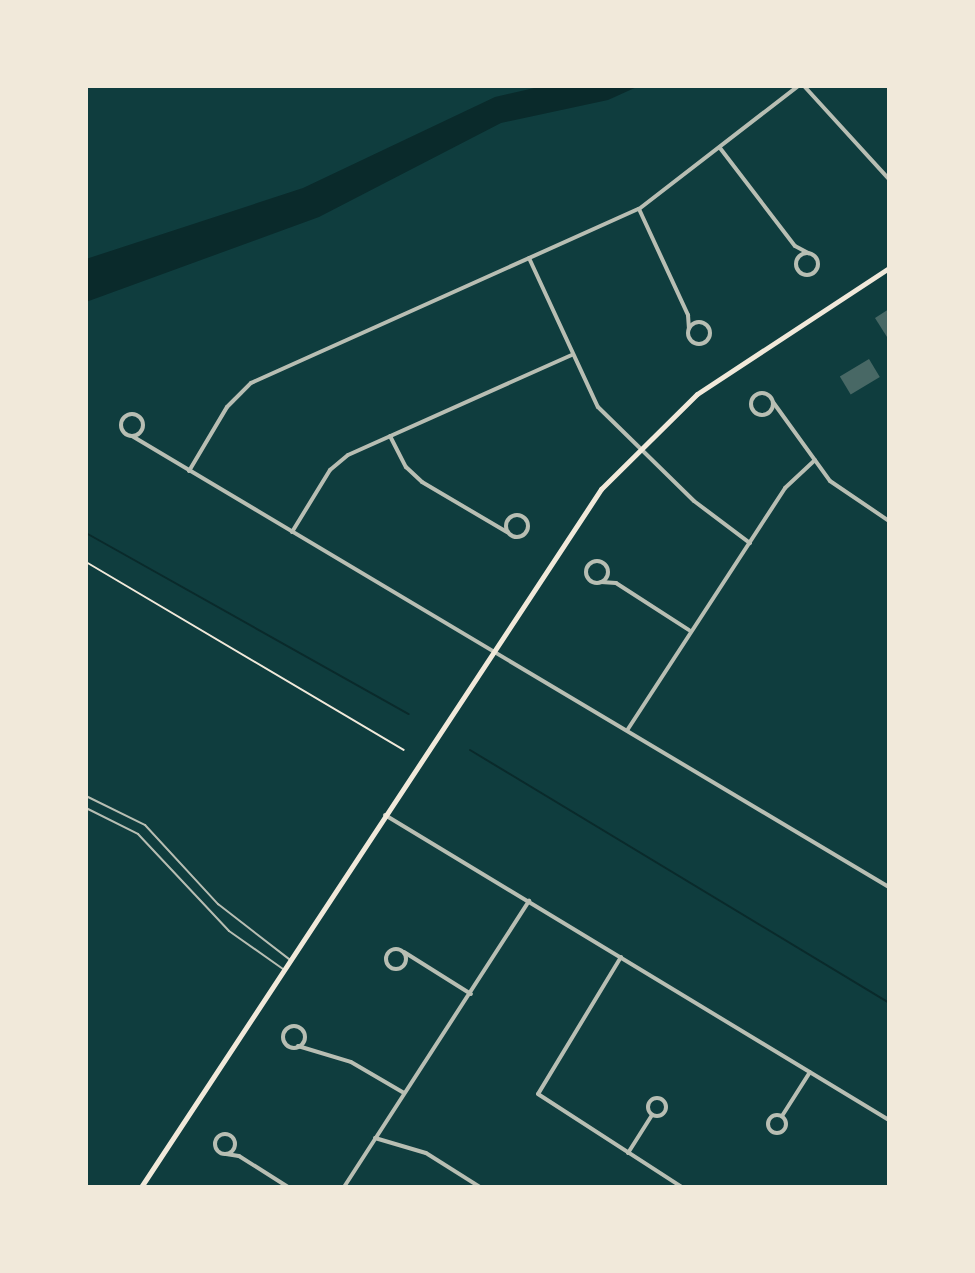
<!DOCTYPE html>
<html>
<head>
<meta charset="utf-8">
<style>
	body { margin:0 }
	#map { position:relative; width:975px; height:1273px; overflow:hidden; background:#0f3d3e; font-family:Rubik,sans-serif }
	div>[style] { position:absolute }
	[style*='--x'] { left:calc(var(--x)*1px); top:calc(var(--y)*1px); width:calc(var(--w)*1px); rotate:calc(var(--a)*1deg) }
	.water>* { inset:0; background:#0a2a2b }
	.stream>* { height:2px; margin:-1px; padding:0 1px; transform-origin:1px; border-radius:1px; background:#0a2a2b }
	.building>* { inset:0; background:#486865; transform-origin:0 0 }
	.path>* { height:2px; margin:-1px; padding:0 1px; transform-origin:1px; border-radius:1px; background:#f1e9da }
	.service>* { height:2px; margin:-1px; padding:0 1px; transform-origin:1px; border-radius:1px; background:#b8beb3 }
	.minor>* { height:4px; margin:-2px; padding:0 2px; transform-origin:2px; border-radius:2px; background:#b8beb3 }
	.minor>.ring { margin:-2px; padding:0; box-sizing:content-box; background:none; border:4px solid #b8beb3; border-radius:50% }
	.secondary>* { height:5px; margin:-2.5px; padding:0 2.5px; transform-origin:2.5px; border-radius:2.5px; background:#f1e9da }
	span { translate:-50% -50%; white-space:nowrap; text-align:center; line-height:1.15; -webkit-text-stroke:7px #f1e9da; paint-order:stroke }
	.frame { position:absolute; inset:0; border:88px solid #f1e9da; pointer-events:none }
</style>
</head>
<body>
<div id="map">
	<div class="water">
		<i style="clip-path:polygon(543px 86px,639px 86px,608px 100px,501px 123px,319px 217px,86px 302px,86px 259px,303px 188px,495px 97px)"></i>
	</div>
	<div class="stream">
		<i style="--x:86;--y:533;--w:370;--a:29.3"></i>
		<i style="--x:470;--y:750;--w:489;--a:31.1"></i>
	</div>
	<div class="building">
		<i style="clip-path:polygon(889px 309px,889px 336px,887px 337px,875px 318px)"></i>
		<i style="left:869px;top:359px;width:21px;height:34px;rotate:59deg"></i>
	</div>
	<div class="path">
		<i style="--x:86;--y:562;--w:369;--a:30.6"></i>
	</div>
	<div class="service">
		<i style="--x:86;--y:796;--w:66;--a:26.2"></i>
		<i style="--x:145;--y:825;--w:108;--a:47.3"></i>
		<i style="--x:218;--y:904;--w:90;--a:37.8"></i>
		<i style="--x:86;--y:808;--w:58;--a:26.6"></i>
		<i style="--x:138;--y:834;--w:133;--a:46.8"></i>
		<i style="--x:229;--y:931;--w:66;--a:35.1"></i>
	</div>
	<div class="minor">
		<i style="--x:804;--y:86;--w:126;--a:47.6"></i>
		<i style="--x:720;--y:148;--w:123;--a:52.6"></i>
		<i style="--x:795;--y:246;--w:15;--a:28"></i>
		<i style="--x:639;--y:209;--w:117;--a:65.2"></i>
		<i style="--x:688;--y:315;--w:14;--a:86"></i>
		<i class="ring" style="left:796px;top:253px;width:18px;height:18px"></i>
		<i style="--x:529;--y:258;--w:164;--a:65.2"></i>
		<i style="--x:598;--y:407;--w:134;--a:44.4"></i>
		<i style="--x:694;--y:501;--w:70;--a:36.9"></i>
		<i class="ring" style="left:688px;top:322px;width:18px;height:18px"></i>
		<i class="ring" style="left:751px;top:393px;width:18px;height:18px"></i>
		<i style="--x:773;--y:402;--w:97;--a:54.2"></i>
		<i style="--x:830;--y:481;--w:71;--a:34.1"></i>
		<i class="ring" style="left:121px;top:414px;width:18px;height:18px"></i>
		<i style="--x:132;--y:436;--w:881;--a:30.79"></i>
		<i style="--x:390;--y:436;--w:35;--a:63"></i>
		<i style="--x:406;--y:467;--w:22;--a:43"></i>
		<i style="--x:422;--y:482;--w:99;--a:30.5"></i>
		<i style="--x:189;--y:471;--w:74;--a:-59.3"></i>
		<i style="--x:227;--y:407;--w:34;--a:-45"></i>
		<i style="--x:251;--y:383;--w:425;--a:-24.2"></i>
		<i style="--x:639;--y:209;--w:201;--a:-37.7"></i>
		<i class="ring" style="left:506px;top:515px;width:18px;height:18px"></i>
		<i style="--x:292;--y:532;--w:73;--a:-58.5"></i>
		<i style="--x:330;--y:470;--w:23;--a:-40"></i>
		<i style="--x:348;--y:455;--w:245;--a:-24.1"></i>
		<i class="ring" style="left:586px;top:561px;width:18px;height:18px"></i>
		<i style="--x:601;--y:582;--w:15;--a:4"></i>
		<i style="--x:616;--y:583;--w:87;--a:32.8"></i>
		<i style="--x:628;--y:729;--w:288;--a:-56.9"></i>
		<i style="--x:785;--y:488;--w:41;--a:-43"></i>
		<i style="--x:385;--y:815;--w:589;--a:31.18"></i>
		<i class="ring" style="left:386px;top:949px;width:16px;height:16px"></i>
		<i style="--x:404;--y:952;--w:79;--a:32.1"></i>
		<i style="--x:621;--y:957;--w:160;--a:121.2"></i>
		<i style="--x:538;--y:1094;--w:171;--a:32.9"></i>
		<i class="ring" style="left:283px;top:1026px;width:18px;height:18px"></i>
		<i style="--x:298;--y:1046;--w:55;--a:16.8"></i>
		<i style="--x:351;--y:1062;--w:61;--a:30.3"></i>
		<i class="ring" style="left:648px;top:1098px;width:14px;height:14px"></i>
		<i class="ring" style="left:768px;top:1115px;width:14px;height:14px"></i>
		<i style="--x:782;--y:1116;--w:52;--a:-57.5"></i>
		<i class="ring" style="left:215px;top:1134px;width:16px;height:16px"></i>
		<i style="--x:375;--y:1138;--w:53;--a:16.4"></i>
		<i style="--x:426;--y:1153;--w:64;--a:32.2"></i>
		<i style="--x:628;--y:1153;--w:45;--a:-57.7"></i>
		<i style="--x:226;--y:1154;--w:13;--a:9"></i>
		<i style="--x:239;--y:1156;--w:58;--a:32.3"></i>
		<i style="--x:344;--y:1187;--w:341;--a:-57.1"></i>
	</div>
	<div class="secondary">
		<i style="--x:141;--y:1187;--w:836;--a:-56.61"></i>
		<i style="--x:601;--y:489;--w:135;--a:-44.7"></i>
		<i style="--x:697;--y:394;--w:230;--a:-33.3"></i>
	</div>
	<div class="frame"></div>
</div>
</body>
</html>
